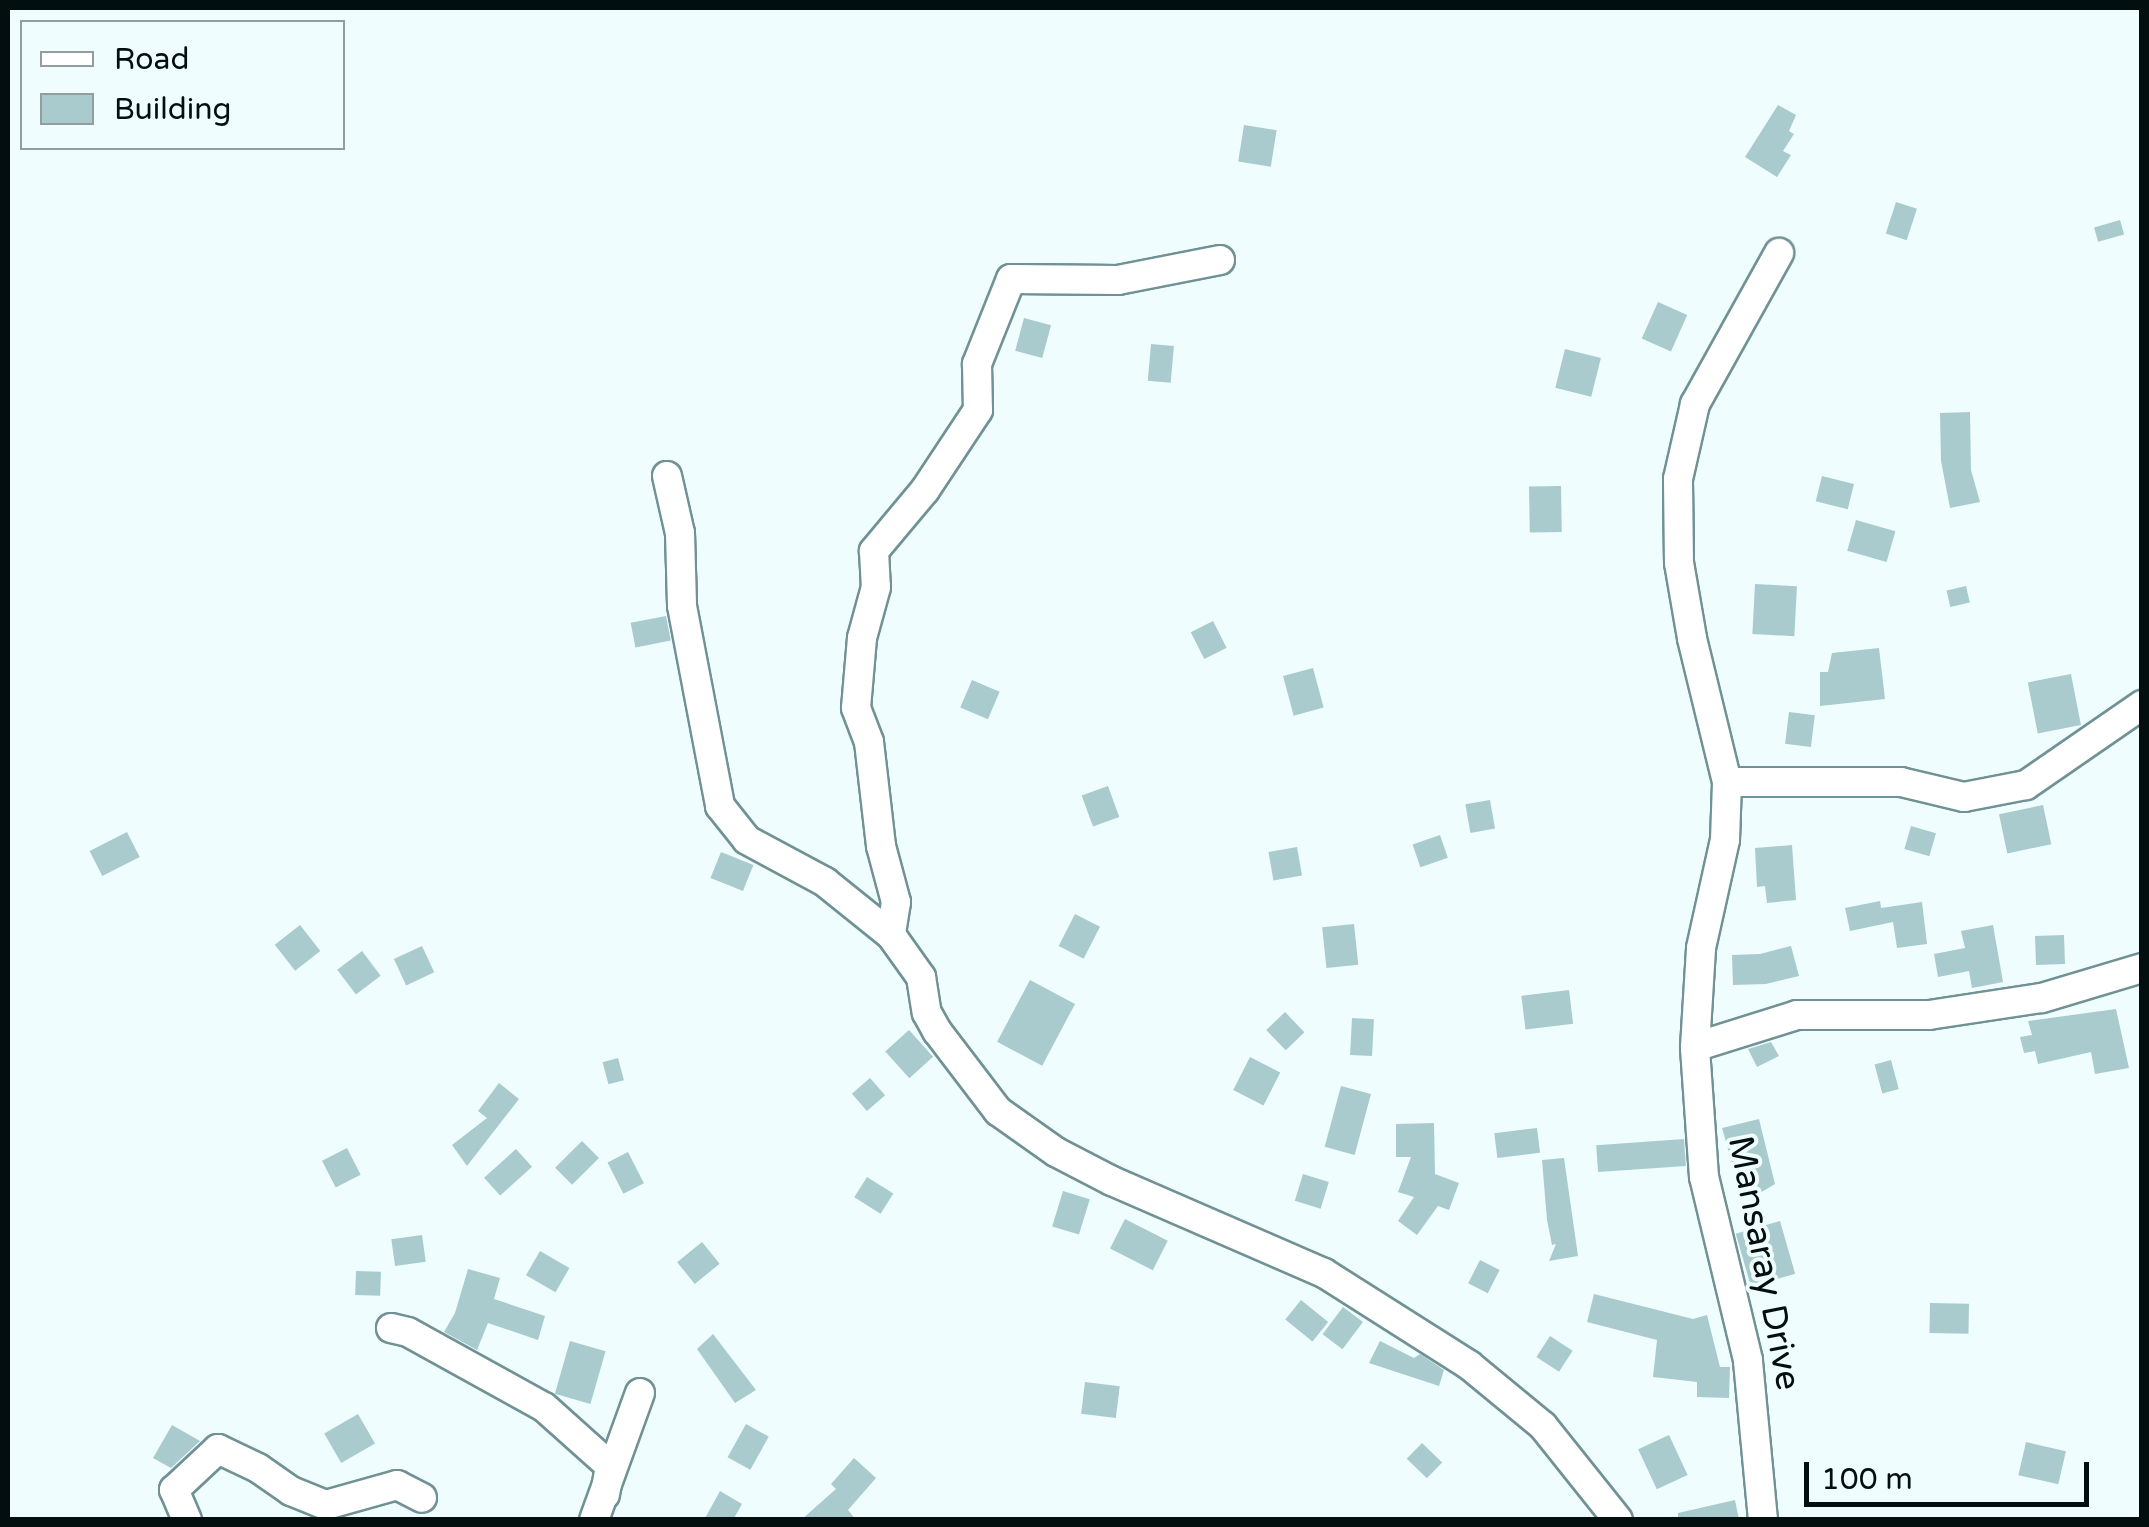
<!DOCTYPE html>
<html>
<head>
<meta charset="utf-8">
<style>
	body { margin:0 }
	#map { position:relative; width:2149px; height:1527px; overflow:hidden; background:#effdfe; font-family:"Varela Round",sans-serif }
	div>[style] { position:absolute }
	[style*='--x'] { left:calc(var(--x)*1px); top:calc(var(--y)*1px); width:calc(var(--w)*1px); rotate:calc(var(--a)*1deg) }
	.building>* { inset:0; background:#a9cbce; transform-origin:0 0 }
	.roads { filter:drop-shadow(2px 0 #719295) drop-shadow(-2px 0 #719295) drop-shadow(0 2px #719295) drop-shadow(0 -2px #719295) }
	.minor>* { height:28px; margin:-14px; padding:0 14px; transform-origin:14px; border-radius:14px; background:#fff }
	span { translate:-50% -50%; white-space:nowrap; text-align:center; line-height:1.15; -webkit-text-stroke:8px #effdfe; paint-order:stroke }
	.street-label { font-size:35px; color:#030e0f }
	.frame { position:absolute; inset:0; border:10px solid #030e0f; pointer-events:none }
	.legend { position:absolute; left:20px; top:20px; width:325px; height:130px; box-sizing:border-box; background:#effdfe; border:2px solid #919d9e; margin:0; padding:12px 18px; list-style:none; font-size:30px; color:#030e0f }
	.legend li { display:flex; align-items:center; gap:20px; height:50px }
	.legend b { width:50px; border:2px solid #919d9e }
	.scale { position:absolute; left:1804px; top:1462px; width:285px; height:45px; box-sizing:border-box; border:5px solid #030e0f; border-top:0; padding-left:12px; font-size:30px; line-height:35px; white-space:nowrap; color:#030e0f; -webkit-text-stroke:8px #effdfe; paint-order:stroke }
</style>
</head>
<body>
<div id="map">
	<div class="building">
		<i style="clip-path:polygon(1778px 105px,1796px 115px,1789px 131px,1794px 134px,1783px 151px,1791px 155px,1777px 177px,1745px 157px)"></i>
		<i style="left:1244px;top:125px;width:33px;height:37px;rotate:9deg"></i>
		<i style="left:1896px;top:202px;width:22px;height:33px;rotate:18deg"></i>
		<i style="left:2120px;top:220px;width:15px;height:27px;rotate:74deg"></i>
		<i style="left:1658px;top:302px;width:32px;height:40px;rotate:24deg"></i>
		<i style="left:1024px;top:318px;width:28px;height:34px;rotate:15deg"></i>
		<i style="left:1151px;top:344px;width:23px;height:37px;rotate:5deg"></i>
		<i style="left:1565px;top:349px;width:37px;height:40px;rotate:14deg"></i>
		<i style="clip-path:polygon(1970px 412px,1971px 470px,1980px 502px,1950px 508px,1941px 461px,1940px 413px)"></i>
		<i style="left:1822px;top:476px;width:33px;height:26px;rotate:14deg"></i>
		<i style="left:1561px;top:486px;width:46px;height:32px;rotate:89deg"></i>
		<i style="left:1856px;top:520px;width:41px;height:32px;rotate:16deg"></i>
		<i style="left:1755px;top:584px;width:42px;height:50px;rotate:3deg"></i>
		<i style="left:1966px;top:586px;width:17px;height:20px;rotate:77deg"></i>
		<i style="left:666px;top:616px;width:25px;height:36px;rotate:79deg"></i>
		<i style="left:1213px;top:621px;width:30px;height:25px;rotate:63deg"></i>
		<i style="clip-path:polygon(1879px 648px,1885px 699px,1820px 706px,1820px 672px,1828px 672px,1832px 653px)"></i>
		<i style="left:1313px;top:668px;width:41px;height:31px;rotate:75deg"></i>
		<i style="left:2071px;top:674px;width:52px;height:44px;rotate:79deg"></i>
		<i style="left:972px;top:680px;width:30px;height:30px;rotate:23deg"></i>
		<i style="left:1789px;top:712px;width:26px;height:32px;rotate:7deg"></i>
		<i style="left:1108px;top:786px;width:33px;height:28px;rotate:70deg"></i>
		<i style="left:1490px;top:800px;width:29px;height:25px;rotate:80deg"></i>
		<i style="left:2043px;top:805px;width:40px;height:45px;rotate:78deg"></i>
		<i style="left:1911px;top:826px;width:26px;height:24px;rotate:16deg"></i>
		<i style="left:127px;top:832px;width:28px;height:42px;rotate:63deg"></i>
		<i style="left:1440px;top:835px;width:24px;height:29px;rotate:71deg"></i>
		<i style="clip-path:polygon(1792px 845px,1796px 900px,1767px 903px,1765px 886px,1757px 887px,1755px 848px)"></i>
		<i style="left:1297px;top:847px;width:29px;height:29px;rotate:80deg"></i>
		<i style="left:721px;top:852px;width:35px;height:28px;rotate:22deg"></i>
		<i style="clip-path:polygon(1880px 901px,1881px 908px,1922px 902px,1927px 944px,1897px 948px,1893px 922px,1850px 931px,1845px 908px)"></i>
		<i style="left:1075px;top:914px;width:28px;height:36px;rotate:27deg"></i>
		<i style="left:1354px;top:924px;width:41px;height:32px;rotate:84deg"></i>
		<i style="left:300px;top:925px;width:33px;height:32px;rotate:52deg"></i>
		<i style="clip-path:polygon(1993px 925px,2003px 982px,1972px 988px,1969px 971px,1938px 977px,1934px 954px,1965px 948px,1961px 931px)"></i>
		<i style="left:2064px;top:935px;width:29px;height:29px;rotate:88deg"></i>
		<i style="left:422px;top:946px;width:29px;height:31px;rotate:65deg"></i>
		<i style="clip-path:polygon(1791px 946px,1799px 976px,1766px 984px,1733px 985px,1732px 955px,1760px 954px)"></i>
		<i style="left:362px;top:951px;width:31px;height:31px;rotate:53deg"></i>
		<i style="left:1030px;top:980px;width:51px;height:70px;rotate:28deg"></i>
		<i style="left:1569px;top:990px;width:34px;height:48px;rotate:83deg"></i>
		<i style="clip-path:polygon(2116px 1009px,2129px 1068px,2095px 1074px,2091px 1052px,2038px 1064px,2035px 1051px,2024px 1053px,2020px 1037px,2032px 1035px,2028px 1021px)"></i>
		<i style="left:1285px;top:1012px;width:28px;height:26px;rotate:46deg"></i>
		<i style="left:1352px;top:1018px;width:22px;height:37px;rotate:3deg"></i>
		<i style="left:909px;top:1030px;width:36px;height:32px;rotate:48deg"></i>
		<i style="clip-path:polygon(1771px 1042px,1779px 1056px,1757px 1067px,1748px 1049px)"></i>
		<i style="left:1250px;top:1057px;width:34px;height:37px;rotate:27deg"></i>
		<i style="left:618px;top:1058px;width:23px;height:16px;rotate:75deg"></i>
		<i style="left:1891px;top:1060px;width:30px;height:17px;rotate:75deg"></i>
		<i style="left:870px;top:1078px;width:23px;height:24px;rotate:49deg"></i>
		<i style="clip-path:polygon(499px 1083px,519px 1099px,467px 1166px,452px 1145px,487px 1118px,478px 1111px)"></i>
		<i style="left:1341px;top:1086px;width:31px;height:63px;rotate:15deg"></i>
		<i style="clip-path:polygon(1759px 1119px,1775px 1184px,1750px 1199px,1737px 1162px,1732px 1163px,1722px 1128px)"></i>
		<i style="clip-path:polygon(1434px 1123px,1435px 1174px,1459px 1183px,1449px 1210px,1438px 1206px,1417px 1235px,1398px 1221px,1414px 1197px,1398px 1192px,1411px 1157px,1396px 1157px,1396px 1124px)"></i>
		<i style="left:1537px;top:1128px;width:25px;height:43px;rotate:83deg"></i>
		<i style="left:1684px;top:1139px;width:27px;height:88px;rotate:86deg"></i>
		<i style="left:582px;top:1141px;width:24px;height:38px;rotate:45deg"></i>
		<i style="left:347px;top:1148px;width:30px;height:28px;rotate:63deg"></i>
		<i style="left:516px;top:1149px;width:24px;height:43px;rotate:48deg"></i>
		<i style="left:628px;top:1152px;width:35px;height:23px;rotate:63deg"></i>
		<i style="clip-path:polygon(1564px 1158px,1578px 1256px,1549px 1261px,1556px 1244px,1552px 1245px,1547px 1220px,1542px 1160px)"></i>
		<i style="left:1303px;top:1174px;width:27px;height:28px;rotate:17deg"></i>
		<i style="left:867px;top:1177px;width:31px;height:24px;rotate:32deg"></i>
		<i style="left:1063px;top:1191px;width:28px;height:37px;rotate:17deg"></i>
		<i style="left:1125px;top:1219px;width:48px;height:33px;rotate:27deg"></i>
		<i style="left:1780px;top:1221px;width:55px;height:46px;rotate:74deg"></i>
		<i style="left:422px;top:1235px;width:27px;height:31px;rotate:82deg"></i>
		<i style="left:702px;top:1242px;width:28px;height:32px;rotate:51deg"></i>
		<i style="left:540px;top:1251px;width:34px;height:28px;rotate:30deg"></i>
		<i style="left:1480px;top:1260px;width:22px;height:26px;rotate:27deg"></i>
		<i style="clip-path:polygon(468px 1269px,500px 1278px,494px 1299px,545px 1316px,538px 1340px,488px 1323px,477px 1350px,444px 1332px,455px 1313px)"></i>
		<i style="left:356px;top:1271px;width:25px;height:24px;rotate:2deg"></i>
		<i style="clip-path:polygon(1594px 1294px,1693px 1319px,1707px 1315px,1720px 1367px,1730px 1367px,1729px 1398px,1697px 1397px,1697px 1382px,1653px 1377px,1657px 1340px,1587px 1322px)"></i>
		<i style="left:1301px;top:1300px;width:35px;height:25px;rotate:39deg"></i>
		<i style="left:1930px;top:1303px;width:39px;height:30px;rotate:1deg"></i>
		<i style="left:1343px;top:1307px;width:25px;height:34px;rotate:37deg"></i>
		<i style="clip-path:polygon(713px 1334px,756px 1390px,735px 1403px,697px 1349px)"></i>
		<i style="left:1550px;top:1336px;width:27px;height:25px;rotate:33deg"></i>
		<i style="left:570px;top:1341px;width:37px;height:55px;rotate:16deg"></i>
		<i style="clip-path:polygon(1380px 1341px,1414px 1358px,1420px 1354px,1444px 1370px,1439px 1386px,1369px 1363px)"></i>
		<i style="left:1085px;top:1382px;width:35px;height:32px;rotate:7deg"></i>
		<i style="left:358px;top:1414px;width:34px;height:39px;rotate:60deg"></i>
		<i style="left:746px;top:1424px;width:26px;height:38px;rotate:29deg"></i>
		<i style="clip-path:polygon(172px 1425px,200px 1441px,171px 1468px,153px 1458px)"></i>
		<i style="left:1669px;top:1435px;width:44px;height:34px;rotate:65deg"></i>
		<i style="left:2026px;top:1442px;width:41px;height:34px;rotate:13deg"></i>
		<i style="left:1422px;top:1443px;width:28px;height:22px;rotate:44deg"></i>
		<i style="clip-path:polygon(854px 1458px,876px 1478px,848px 1510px,856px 1520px,801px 1520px,836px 1489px,831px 1484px)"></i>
		<i style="clip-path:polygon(720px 1491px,742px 1504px,733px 1520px,704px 1520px)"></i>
		<i style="clip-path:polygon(1735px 1500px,1739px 1520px,1678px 1520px,1678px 1513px)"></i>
	</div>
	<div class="roads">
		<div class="minor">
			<i style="--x:1220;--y:260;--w:104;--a:168.9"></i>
			<i style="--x:1118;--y:280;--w:107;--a:-179.5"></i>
			<i style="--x:1011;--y:279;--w:92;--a:111.8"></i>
			<i style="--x:977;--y:364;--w:46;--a:88.8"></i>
			<i style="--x:978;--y:410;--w:96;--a:123.5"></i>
			<i style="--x:925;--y:490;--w:80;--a:129.9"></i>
			<i style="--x:874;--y:551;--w:36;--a:87"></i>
			<i style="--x:876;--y:587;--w:53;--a:105.4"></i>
			<i style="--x:862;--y:638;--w:70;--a:94.9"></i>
			<i style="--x:856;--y:708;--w:36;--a:69"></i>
			<i style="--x:869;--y:742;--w:105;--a:83.4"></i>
			<i style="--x:881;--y:846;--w:58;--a:75"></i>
			<i style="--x:896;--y:902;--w:33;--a:99"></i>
			<i style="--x:891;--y:935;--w:52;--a:54.5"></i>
			<i style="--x:921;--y:977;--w:36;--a:81"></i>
			<i style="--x:927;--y:1013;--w:21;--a:61"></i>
			<i style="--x:937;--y:1031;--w:101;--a:52.7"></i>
			<i style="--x:998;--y:1111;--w:71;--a:35.3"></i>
			<i style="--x:1056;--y:1152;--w:63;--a:27.4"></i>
			<i style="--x:1112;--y:1181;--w:231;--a:23.5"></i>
			<i style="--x:1324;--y:1273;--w:172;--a:32.4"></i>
			<i style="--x:1469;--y:1365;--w:96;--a:39.5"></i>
			<i style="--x:1543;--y:1426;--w:120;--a:51.4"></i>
			<i style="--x:667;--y:476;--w:58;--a:77.2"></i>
			<i style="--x:680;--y:533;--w:73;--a:88.4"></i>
			<i style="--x:682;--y:606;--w:204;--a:79.2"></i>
			<i style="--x:720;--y:806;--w:43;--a:51.5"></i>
			<i style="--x:747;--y:840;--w:89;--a:28.3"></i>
			<i style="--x:825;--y:882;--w:85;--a:38.8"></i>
			<i style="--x:1727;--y:782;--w:174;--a:0"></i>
			<i style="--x:1901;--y:782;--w:65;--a:13.4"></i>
			<i style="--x:1964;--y:797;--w:63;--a:-11"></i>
			<i style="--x:2026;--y:785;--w:141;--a:-34.6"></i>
			<i style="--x:1695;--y:1047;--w:107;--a:-17.4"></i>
			<i style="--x:1797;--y:1015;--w:132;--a:0"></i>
			<i style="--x:1929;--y:1015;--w:114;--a:-8.6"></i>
			<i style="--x:2042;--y:998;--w:104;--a:-16.7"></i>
			<i style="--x:391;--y:1328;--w:17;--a:13"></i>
			<i style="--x:408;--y:1332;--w:155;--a:28.9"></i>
			<i style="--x:544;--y:1407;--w:89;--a:41.8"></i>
			<i style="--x:610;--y:1466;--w:29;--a:100"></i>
			<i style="--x:187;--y:1520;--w:33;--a:-113"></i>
			<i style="--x:174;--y:1490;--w:60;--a:-43"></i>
			<i style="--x:218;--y:1449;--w:44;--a:25.4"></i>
			<i style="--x:258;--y:1468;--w:40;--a:34.9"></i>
			<i style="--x:291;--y:1491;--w:38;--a:22"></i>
			<i style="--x:326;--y:1505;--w:74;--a:-15.7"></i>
			<i style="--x:397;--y:1485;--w:28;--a:27"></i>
			<i style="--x:594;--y:1520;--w:135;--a:-70.1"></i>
			<i style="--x:1763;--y:1520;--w:161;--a:-95.4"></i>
			<i style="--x:1748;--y:1360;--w:188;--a:-103.5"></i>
			<i style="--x:1704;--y:1177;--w:130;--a:-94"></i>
			<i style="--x:1695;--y:1047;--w:99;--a:-86.5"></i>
			<i style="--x:1701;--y:948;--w:111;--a:-77.5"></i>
			<i style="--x:1725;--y:840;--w:58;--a:-88"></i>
			<i style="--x:1727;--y:782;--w:148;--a:-103.7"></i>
			<i style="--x:1692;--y:638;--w:76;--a:-99.8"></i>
			<i style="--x:1679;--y:563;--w:84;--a:-90.7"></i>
			<i style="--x:1678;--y:479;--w:77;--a:-77.2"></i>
			<i style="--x:1695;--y:404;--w:173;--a:-60.9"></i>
		</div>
	</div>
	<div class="street-label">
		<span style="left:1764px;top:1263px;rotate:79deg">Mansaray Drive</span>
	</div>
	<div class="frame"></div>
	<ul class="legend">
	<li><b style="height:12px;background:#fff"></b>Road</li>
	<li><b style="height:28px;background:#a9cbce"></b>Building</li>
	</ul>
	<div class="scale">100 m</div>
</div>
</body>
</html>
